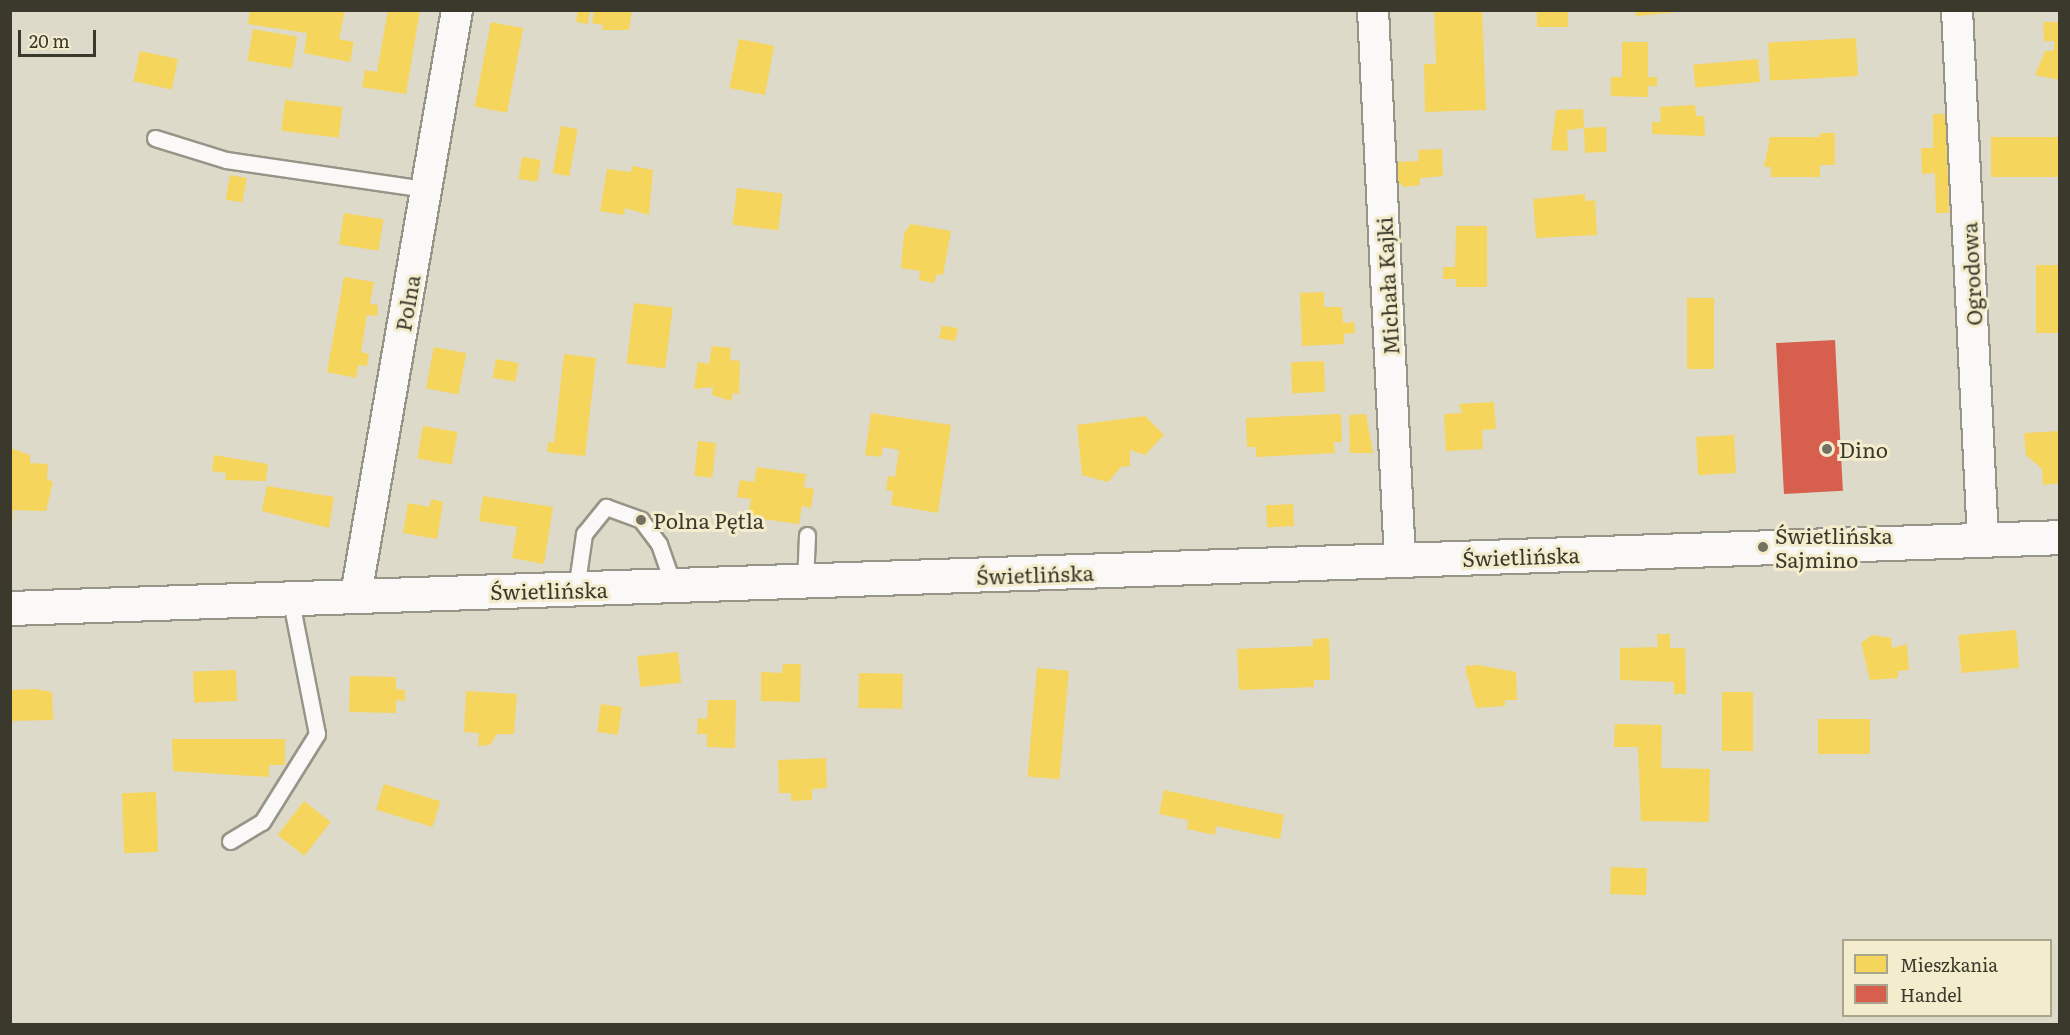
<!DOCTYPE html>
<html>
<head>
<meta charset="utf-8">
<style>
	body { margin:0 }
	#map { position:relative; width:2070px; height:1035px; overflow:hidden; background:#dddac9; font-family:Literata,serif }
	div>[style] { position:absolute }
	[style*='--x'] { left:calc(var(--x)*1px); top:calc(var(--y)*1px); width:calc(var(--w)*1px); rotate:calc(var(--a)*1deg) }
	.homes>* { inset:0; background:#f6d55c; transform-origin:0 0 }
	.shops>* { inset:0; background:#d6604d; transform-origin:0 0 }
	.roads { filter:drop-shadow(2px 0 #979588) drop-shadow(-2px 0 #979588) drop-shadow(0 2px #979588) drop-shadow(0 -2px #979588) }
	.lane>* { height:15px; margin:-7.5px; padding:0 7.5px; transform-origin:7.5px; border-radius:7.5px; background:#faf9f7 }
	.street>* { height:30px; margin:-15px; padding:0 15px; transform-origin:15px; border-radius:15px; background:#faf9f7 }
	.secondary>* { height:33px; margin:-16.5px; padding:0 16.5px; transform-origin:16.5px; border-radius:16.5px; background:#faf9f7 }
	.dots>* { width:16px; height:16px; translate:-50% -50%; box-sizing:border-box; border:3px solid #f3edce; border-radius:50% }
	span { translate:-50% -50%; white-space:nowrap; text-align:center; line-height:1.15; -webkit-text-stroke:6px #f3edce; paint-order:stroke }
	.street-label { font-size:21px; color:#3b382c }
	.poi-label { font-size:21px; color:#3b382c }
	.left { translate:0 -50%; text-align:left }
	.frame { position:absolute; inset:0; border:12px solid #3b382c; pointer-events:none }
	.legend { position:absolute; left:1842px; top:939px; width:210px; height:78px; box-sizing:border-box; background:#f3edce; border:2px solid #a9a58d; margin:0; padding:8px 10px; list-style:none; font-size:18px; color:#3b382c }
	.legend li { display:flex; align-items:center; gap:12px; height:30px }
	.legend b { width:30px; border:2px solid #a9a58d }
	.scale { position:absolute; left:18px; top:30px; width:78px; height:27px; box-sizing:border-box; border:3px solid #3b382c; border-top:0; padding-left:8px; font-size:18px; line-height:21px; white-space:nowrap; color:#3b382c; -webkit-text-stroke:4px #f3edce; paint-order:stroke }
</style>
</head>
<body>
<div id="map">
	<div class="homes">
		<i style="clip-path:polygon(250px 10px,345px 10px,339px 39px,354px 42px,350px 62px,304px 53px,307px 33px,248px 24px)"></i>
		<i style="clip-path:polygon(388px 10px,420px 10px,406px 94px,362px 87px,365px 70px,377px 72px)"></i>
		<i style="clip-path:polygon(578px 10px,590px 10px,588px 24px,576px 22px)"></i>
		<i style="clip-path:polygon(594px 10px,632px 10px,629px 30px,602px 30px,603px 25px,592px 23px)"></i>
		<i style="clip-path:polygon(1434px 10px,1482px 10px,1486px 110px,1425px 112px,1424px 64px,1436px 64px)"></i>
		<i style="left:1537px;top:10px;width:31px;height:17px"></i>
		<i style="clip-path:polygon(1636px 10px,1678px 10px,1678px 12px,1636px 16px)"></i>
		<i style="left:491px;top:22px;width:33px;height:86px;rotate:11deg"></i>
		<i style="clip-path:polygon(2043px 22px,2060px 22px,2060px 80px,2035px 75px,2045px 51px,2054px 51px,2054px 41px,2044px 41px)"></i>
		<i style="left:253px;top:29px;width:45px;height:32px;rotate:10deg"></i>
		<i style="left:1856px;top:38px;width:38px;height:88px;rotate:87deg"></i>
		<i style="left:739px;top:39px;width:36px;height:50px;rotate:11deg"></i>
		<i style="clip-path:polygon(1622px 42px,1648px 42px,1648px 77px,1657px 77px,1657px 86px,1648px 86px,1648px 97px,1611px 96px,1611px 77px,1622px 77px)"></i>
		<i style="left:140px;top:51px;width:39px;height:31px;rotate:12deg"></i>
		<i style="left:1758px;top:59px;width:23px;height:65px;rotate:85deg"></i>
		<i style="left:285px;top:100px;width:58px;height:31px;rotate:7deg"></i>
		<i style="clip-path:polygon(1695px 105px,1696px 116px,1704px 116px,1705px 136px,1652px 134px,1652px 122px,1661px 122px,1660px 107px)"></i>
		<i style="clip-path:polygon(1583px 109px,1584px 128px,1567px 130px,1568px 151px,1551px 150px,1556px 110px)"></i>
		<i style="clip-path:polygon(1933px 114px,1946px 114px,1949px 213px,1936px 213px,1935px 173px,1922px 174px,1921px 148px,1933px 148px)"></i>
		<i style="left:561px;top:126px;width:17px;height:48px;rotate:10deg"></i>
		<i style="left:1606px;top:127px;width:25px;height:22px;rotate:88deg"></i>
		<i style="clip-path:polygon(1820px 133px,1835px 133px,1835px 165px,1820px 165px,1820px 177px,1771px 177px,1771px 167px,1764px 167px,1770px 137px,1820px 137px)"></i>
		<i style="left:2060px;top:137px;width:40px;height:69px;rotate:90deg"></i>
		<i style="clip-path:polygon(1442px 149px,1443px 176px,1420px 178px,1420px 185px,1404px 187px,1395px 179px,1395px 162px,1419px 161px,1418px 150px)"></i>
		<i style="left:522px;top:157px;width:19px;height:22px;rotate:9deg"></i>
		<i style="clip-path:polygon(632px 166px,653px 170px,649px 215px,625px 208px,624px 215px,600px 211px,607px 169px,631px 172px)"></i>
		<i style="left:230px;top:175px;width:17px;height:25px;rotate:10deg"></i>
		<i style="left:737px;top:188px;width:46px;height:37px;rotate:7deg"></i>
		<i style="clip-path:polygon(1585px 194px,1585px 201px,1595px 200px,1597px 235px,1536px 238px,1533px 199px)"></i>
		<i style="left:344px;top:213px;width:40px;height:32px;rotate:9deg"></i>
		<i style="clip-path:polygon(911px 224px,951px 231px,943px 275px,937px 274px,934px 283px,919px 280px,920px 271px,901px 268px,904px 233px)"></i>
		<i style="clip-path:polygon(1456px 226px,1487px 226px,1487px 287px,1456px 287px,1456px 279px,1443px 279px,1443px 267px,1455px 267px)"></i>
		<i style="left:2036px;top:265px;width:24px;height:68px"></i>
		<i style="clip-path:polygon(344px 277px,374px 282px,370px 304px,378px 305px,377px 316px,367px 315px,361px 352px,369px 354px,367px 366px,358px 365px,356px 378px,327px 372px)"></i>
		<i style="clip-path:polygon(1324px 292px,1324px 307px,1342px 307px,1343px 323px,1354px 322px,1355px 333px,1344px 334px,1344px 344px,1302px 346px,1300px 293px)"></i>
		<i style="left:1687px;top:298px;width:27px;height:71px"></i>
		<i style="left:634px;top:303px;width:39px;height:61px;rotate:7deg"></i>
		<i style="clip-path:polygon(942px 326px,958px 328px,955px 341px,939px 338px)"></i>
		<i style="clip-path:polygon(712px 346px,731px 348px,730px 360px,740px 361px,739px 394px,733px 393px,731px 401px,712px 395px,713px 387px,694px 389px,698px 362px,709px 364px)"></i>
		<i style="left:434px;top:347px;width:33px;height:42px;rotate:11deg"></i>
		<i style="clip-path:polygon(564px 354px,596px 358px,585px 456px,547px 452px,548px 442px,554px 443px)"></i>
		<i style="left:496px;top:359px;width:23px;height:19px;rotate:10deg"></i>
		<i style="left:1324px;top:361px;width:31px;height:33px;rotate:88deg"></i>
		<i style="clip-path:polygon(1494px 402px,1496px 429px,1482px 430px,1483px 449px,1446px 451px,1444px 414px,1462px 413px,1459px 404px)"></i>
		<i style="clip-path:polygon(871px 413px,951px 425px,938px 513px,891px 505px,893px 491px,886px 490px,888px 476px,895px 477px,899px 450px,883px 447px,881px 457px,865px 455px)"></i>
		<i style="clip-path:polygon(1341px 414px,1342px 442px,1334px 442px,1335px 453px,1256px 457px,1256px 447px,1247px 447px,1246px 418px)"></i>
		<i style="clip-path:polygon(1366px 414px,1373px 453px,1350px 453px,1349px 415px)"></i>
		<i style="clip-path:polygon(1145px 416px,1164px 435px,1145px 455px,1130px 450px,1130px 466px,1121px 467px,1108px 482px,1082px 475px,1077px 425px)"></i>
		<i style="left:423px;top:426px;width:35px;height:33px;rotate:10deg"></i>
		<i style="clip-path:polygon(2060px 431px,2060px 483px,2043px 485px,2042px 469px,2026px 455px,2024px 433px)"></i>
		<i style="left:1734px;top:435px;width:38px;height:38px;rotate:87deg"></i>
		<i style="left:698px;top:441px;width:18px;height:35px;rotate:6deg"></i>
		<i style="clip-path:polygon(10px 448px,30px 455px,30px 463px,48px 464px,47px 479px,53px 482px,46px 511px,13px 510px,12px 524px)"></i>
		<i style="clip-path:polygon(214px 455px,268px 464px,266px 481px,225px 480px,226px 473px,212px 471px)"></i>
		<i style="clip-path:polygon(757px 467px,806px 474px,804px 487px,814px 489px,811px 508px,802px 506px,799px 524px,748px 517px,751px 499px,737px 497px,740px 480px,754px 482px)"></i>
		<i style="clip-path:polygon(267px 486px,334px 497px,329px 528px,262px 511px)"></i>
		<i style="clip-path:polygon(483px 496px,553px 507px,544px 564px,512px 558px,517px 527px,479px 521px)"></i>
		<i style="clip-path:polygon(431px 499px,443px 502px,437px 539px,403px 533px,408px 503px,430px 507px)"></i>
		<i style="left:1293px;top:504px;width:22px;height:27px;rotate:87deg"></i>
		<i style="left:2016px;top:630px;width:38px;height:58px;rotate:85deg"></i>
		<i style="clip-path:polygon(1657px 634px,1670px 634px,1670px 648px,1685px 648px,1686px 694px,1674px 694px,1674px 682px,1620px 680px,1620px 648px,1658px 647px)"></i>
		<i style="clip-path:polygon(1872px 635px,1891px 638px,1892px 648px,1907px 644px,1909px 670px,1898px 671px,1898px 678px,1870px 680px,1861px 643px)"></i>
		<i style="clip-path:polygon(1329px 638px,1330px 680px,1314px 680px,1314px 687px,1239px 690px,1237px 649px,1313px 646px,1313px 639px)"></i>
		<i style="left:678px;top:652px;width:31px;height:41px;rotate:84deg"></i>
		<i style="clip-path:polygon(783px 664px,801px 664px,800px 702px,761px 701px,761px 672px,782px 673px)"></i>
		<i style="clip-path:polygon(1478px 665px,1516px 672px,1517px 700px,1505px 700px,1505px 706px,1476px 708px,1466px 672px,1466px 666px)"></i>
		<i style="left:1037px;top:668px;width:32px;height:109px;rotate:5deg"></i>
		<i style="left:236px;top:670px;width:31px;height:43px;rotate:88deg"></i>
		<i style="left:859px;top:673px;width:44px;height:35px;rotate:1deg"></i>
		<i style="clip-path:polygon(350px 676px,396px 677px,396px 689px,405px 690px,405px 701px,396px 700px,396px 713px,349px 712px)"></i>
		<i style="clip-path:polygon(36px 689px,52px 692px,53px 720px,10px 721px,10px 690px)"></i>
		<i style="clip-path:polygon(466px 691px,517px 694px,514px 734px,497px 734px,490px 745px,478px 746px,479px 733px,464px 732px)"></i>
		<i style="left:1722px;top:692px;width:31px;height:59px"></i>
		<i style="clip-path:polygon(708px 700px,736px 700px,735px 748px,707px 747px,707px 734px,697px 734px,698px 718px,707px 719px)"></i>
		<i style="left:601px;top:704px;width:21px;height:28px;rotate:8deg"></i>
		<i style="left:1870px;top:719px;width:35px;height:52px;rotate:90deg"></i>
		<i style="clip-path:polygon(1615px 724px,1662px 725px,1661px 768px,1710px 769px,1709px 822px,1641px 821px,1638px 747px,1614px 747px)"></i>
		<i style="clip-path:polygon(172px 739px,285px 739px,285px 765px,269px 765px,269px 777px,173px 771px)"></i>
		<i style="clip-path:polygon(826px 758px,827px 788px,812px 789px,812px 800px,791px 801px,791px 793px,779px 793px,778px 760px)"></i>
		<i style="left:384px;top:784px;width:59px;height:27px;rotate:17deg"></i>
		<i style="clip-path:polygon(1164px 790px,1284px 815px,1280px 839px,1216px 826px,1215px 835px,1187px 829px,1188px 820px,1159px 814px)"></i>
		<i style="left:156px;top:792px;width:60px;height:34px;rotate:88deg"></i>
		<i style="left:304px;top:801px;width:34px;height:43px;rotate:38deg"></i>
		<i style="left:1611px;top:867px;width:36px;height:27px;rotate:2deg"></i>
	</div>
	<div class="shops">
		<i style="left:1835px;top:340px;width:151px;height:59px;rotate:87deg"></i>
	</div>
	<div class="roads">
		<div class="lane">
			<i style="--x:155;--y:138;--w:74;--a:17.2"></i>
			<i style="--x:226;--y:160;--w:202;--a:8.3"></i>
			<i style="--x:805;--y:583;--w:48;--a:-87.6"></i>
			<i style="--x:576;--y:590;--w:57;--a:-81.9"></i>
			<i style="--x:584;--y:534;--w:35;--a:-51"></i>
			<i style="--x:606;--y:507;--w:37;--a:20"></i>
			<i style="--x:641;--y:520;--w:30;--a:53"></i>
			<i style="--x:659;--y:544;--w:46;--a:70.8"></i>
			<i style="--x:230;--y:841;--w:37;--a:-31"></i>
			<i style="--x:262;--y:822;--w:104;--a:-58"></i>
			<i style="--x:317;--y:734;--w:140;--a:-101.1"></i>
		</div>
		<div class="street">
			<i style="--x:1373;--y:10;--w:552;--a:87.19"></i>
			<i style="--x:1957;--y:10;--w:530;--a:87.19"></i>
			<i style="--x:356;--y:595;--w:594;--a:-80.2"></i>
		</div>
		<div class="secondary">
			<i style="--x:10;--y:608;--w:2051;--a:-1.98"></i>
		</div>
	</div>
	<div class="dots">
		<i style="left:1827px;top:449px;background:#747163"></i>
		<i style="left:641px;top:520px;background:#747163"></i>
		<i style="left:1763px;top:547px;background:#747163"></i>
	</div>
	<div class="street-label">
		<span style="left:1971px;top:274px;rotate:-93deg">Ogrodowa</span>
		<span style="left:1387px;top:286px;rotate:-93deg">Michała Kajki</span>
		<span style="left:407px;top:303px;rotate:-80deg">Polna</span>
		<span style="left:1521px;top:556px;rotate:-2deg">Świetlińska</span>
		<span style="left:1035px;top:574px;rotate:-2deg">Świetlińska</span>
		<span style="left:549px;top:590px;rotate:-1deg">Świetlińska</span>
	</div>
	<div class="poi-label">
		<span class="left" style="left:1839px;top:449px">Dino</span>
		<span class="left" style="left:653px;top:520px">Polna Pętla</span>
		<span class="left" style="left:1775px;top:547px">Świetlińska<br>Sajmino</span>
	</div>
	<div class="frame"></div>
	<ul class="legend">
	<li><b style="height:16px;background:#f6d55c"></b>Mieszkania</li>
	<li><b style="height:16px;background:#d6604d"></b>Handel</li>
	</ul>
	<div class="scale">20 m</div>
</div>
</body>
</html>
